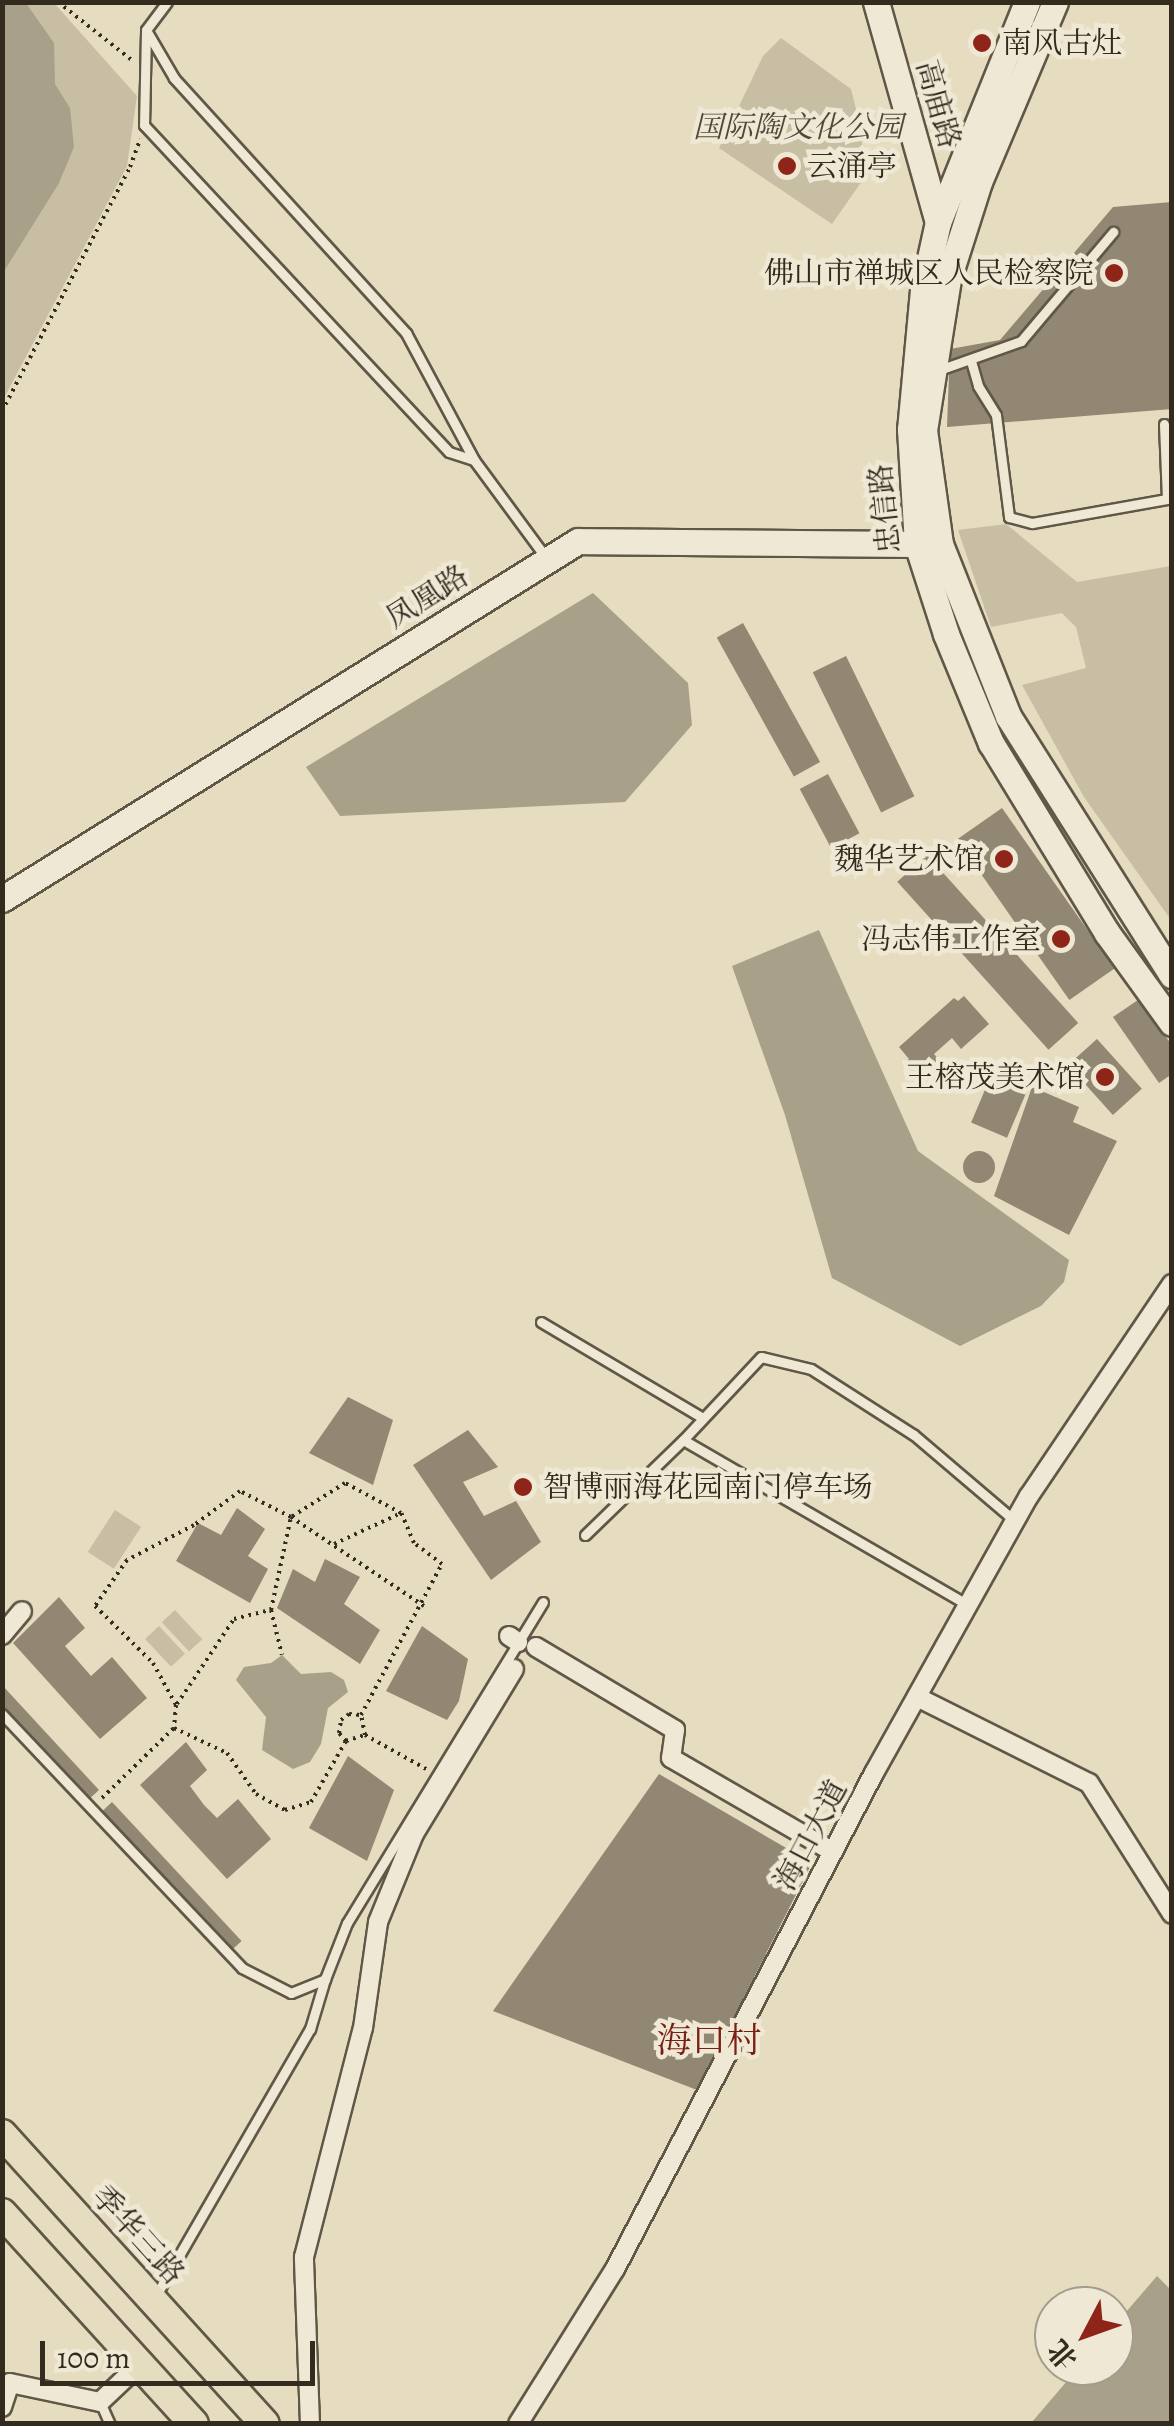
<!DOCTYPE html>
<html>
<head>
<meta charset="utf-8">
<style>
	body { margin:0 }
	#map { position:relative; width:1174px; height:2426px; overflow:hidden; background:#e6dcbf; font-family:Alegreya,"Noto Serif SC",serif }
	div>[style] { position:absolute }
	[style*='--x'] { left:calc(var(--x)*1px); top:calc(var(--y)*1px); width:calc(var(--w)*1px); rotate:calc(var(--a)*1deg) }
	.green>* { inset:0; background:#c8bea4; transform-origin:0 0 }
	.water>* { inset:0; background:#a9a089 }
	.building>* { inset:0; background:#918772; transform-origin:0 0 }
	.round { border-radius:50% }
	.path>* { height:4px; margin-top:-2px; transform-origin:0; background:repeating-linear-gradient(90deg,#342b1f 0 2.5px,transparent 0 7.5px) }
	.roads { filter:drop-shadow(2px 0 #605747) drop-shadow(-2px 0 #605747) drop-shadow(0 2px #605747) drop-shadow(0 -2px #605747) }
	.lane>* { height:9px; margin:-4.5px; padding:0 4.5px; transform-origin:4.5px; border-radius:4.5px; background:#efe8d5 }
	.street>* { height:18px; margin:-9px; padding:0 9px; transform-origin:9px; border-radius:9px; background:#efe8d5 }
	.secondary>* { height:25px; margin:-12.5px; padding:0 12.5px; transform-origin:12.5px; border-radius:12.5px; background:#efe8d5 }
	.primary>* { height:28px; margin:-14px; padding:0 14px; transform-origin:14px; border-radius:14px; background:#e6dcbf }
	.dots>* { width:28px; height:28px; translate:-50% -50%; box-sizing:border-box; border:5px solid #efe8d5; border-radius:50% }
	span { translate:-50% -50%; white-space:nowrap; text-align:center; line-height:1.15; -webkit-text-stroke:9px #efe8d5; paint-order:stroke }
	.poi-label { font-size:30px; color:#342b1f }
	.left { translate:0 -50%; text-align:left }
	.right { translate:-100% -50%; text-align:right }
	.street-label { font-size:30px; color:#342b1f }
	.park-label { font-size:30px; color:#52483a; font-style:italic }
	.quarter-label { font-size:35px; color:#7a1f14 }
	.frame { position:absolute; inset:0; border:5px solid #342b1f; pointer-events:none }
	.north { position:absolute; left:1034px; top:2286px; width:100px; height:100px; box-sizing:border-box; background:#efe8d5; border:2px solid #a49c8c; border-radius:50%; rotate:229deg; font-size:28px; font-weight:700; line-height:40px; text-align:center; color:#342b1f }
	.north::after { content:''; display:block; margin:auto; width:35px; height:45px; background:#8f2418; clip-path:polygon(50% 0,100% 100%,50% 72%,0 100%) }
	.scale { position:absolute; left:40px; top:2341px; width:275px; height:45px; box-sizing:border-box; border:5px solid #342b1f; border-top:0; padding-left:12px; font-size:30px; line-height:35px; white-space:nowrap; color:#342b1f; -webkit-text-stroke:8px #efe8d5; paint-order:stroke }
</style>
</head>
<body>
<div id="map">
	<div class="green">
		<i style="clip-path:polygon(3px 3px,54px 3px,137px 96px,127px 166px,3px 400px)"></i>
		<i style="clip-path:polygon(781px 38px,851px 89px,862px 133px,862px 181px,832px 224px,719px 148px,763px 56px)"></i>
		<i style="clip-path:polygon(1006px 524px,1077px 582px,1171px 566px,1171px 920px,1084px 797px,1022px 685px,1086px 668px,1076px 627px,1062px 613px,991px 627px,958px 530px)"></i>
		<i style="left:115px;top:1510px;width:31px;height:50px;rotate:33deg"></i>
		<i style="left:175px;top:1610px;width:40px;height:18px;rotate:47deg"></i>
		<i style="left:159px;top:1626px;width:38px;height:19px;rotate:47deg"></i>
	</div>
	<div class="water">
		<i style="clip-path:polygon(2px 3px,26px 3px,54px 43px,55px 84px,70px 108px,74px 147px,59px 183px,3px 273px)"></i>
		<i style="clip-path:polygon(593px 593px,688px 683px,692px 725px,625px 802px,340px 816px,306px 767px)"></i>
		<i style="clip-path:polygon(819px 930px,918px 1151px,1069px 1260px,1064px 1282px,1041px 1306px,960px 1346px,832px 1278px,785px 1115px,732px 966px)"></i>
		<i style="clip-path:polygon(282px 1655px,301px 1674px,331px 1672px,344px 1680px,348px 1692px,328px 1708px,321px 1744px,310px 1762px,293px 1769px,262px 1750px,266px 1717px,236px 1680px,244px 1667px,271px 1663px)"></i>
		<i style="clip-path:polygon(1157px 2276px,1171px 2290px,1169px 2423px,1031px 2423px,1080px 2366px,1114px 2366px,1114px 2326px)"></i>
	</div>
	<div class="building">
		<i style="clip-path:polygon(784px 156px,794px 159px,797px 169px,790px 176px,780px 174px,778px 163px)"></i>
		<i style="clip-path:polygon(1172px 202px,1172px 409px,947px 427px,950px 349px,1000px 340px,1113px 207px)"></i>
		<i style="left:743px;top:623px;width:159px;height:30px;rotate:61deg"></i>
		<i style="left:846px;top:656px;width:156px;height:37px;rotate:64deg"></i>
		<i style="left:828px;top:774px;width:67px;height:32px;rotate:62deg"></i>
		<i style="left:1002px;top:808px;width:196px;height:55px;rotate:55deg"></i>
		<i style="left:927px;top:855px;width:226px;height:40px;rotate:48deg"></i>
		<i style="clip-path:polygon(964px 996px,989px 1024px,961px 1049px,952px 1038px,934px 1054px,943px 1064px,920px 1081px,904px 1063px,909px 1059px,899px 1047px,954px 998px,958px 1001px)"></i>
		<i style="clip-path:polygon(1138px 1000px,1172px 1045px,1172px 1074px,1159px 1083px,1113px 1017px)"></i>
		<i style="left:1097px;top:1039px;width:67px;height:39px;rotate:48deg"></i>
		<i style="left:993px;top:1071px;width:39px;height:56px;rotate:23deg"></i>
		<i style="clip-path:polygon(1032px 1087px,1079px 1107px,1073px 1122px,1117px 1141px,1069px 1235px,994px 1196px)"></i>
		<i class="round" style="left:963px;top:1151px;width:32px;height:32px"></i>
		<i style="clip-path:polygon(348px 1397px,393px 1420px,373px 1485px,309px 1453px)"></i>
		<i style="clip-path:polygon(468px 1430px,498px 1467px,463px 1482px,484px 1516px,516px 1501px,541px 1542px,491px 1580px,413px 1465px)"></i>
		<i style="clip-path:polygon(237px 1508px,265px 1529px,248px 1556px,268px 1569px,250px 1603px,176px 1561px,198px 1523px,221px 1535px)"></i>
		<i style="clip-path:polygon(325px 1559px,360px 1577px,344px 1604px,380px 1630px,360px 1664px,277px 1608px,293px 1569px,315px 1582px)"></i>
		<i style="clip-path:polygon(59px 1597px,85px 1628px,65px 1646px,91px 1676px,112px 1657px,147px 1698px,100px 1739px,13px 1643px)"></i>
		<i style="clip-path:polygon(422px 1626px,468px 1659px,459px 1701px,447px 1720px,386px 1691px)"></i>
		<i style="clip-path:polygon(2px 1685px,99px 1790px,88px 1800px,2px 1709px)"></i>
		<i style="clip-path:polygon(186px 1742px,207px 1770px,190px 1786px,204px 1805px,217px 1818px,238px 1799px,271px 1839px,227px 1879px,140px 1785px)"></i>
		<i style="clip-path:polygon(348px 1756px,394px 1790px,367px 1861px,309px 1828px)"></i>
		<i style="clip-path:polygon(659px 1774px,812px 1863px,697px 2090px,493px 2011px)"></i>
		<i style="left:112px;top:1802px;width:190px;height:16px;rotate:47deg"></i>
	</div>
	<div class="path">
		<i style="--x:58;--y:2;--w:95;--a:38.2"></i>
		<i style="--x:2;--y:411;--w:276;--a:-62.3"></i>
		<i style="--x:130;--y:167;--w:30;--a:-70"></i>
		<i style="--x:334;--y:1544;--w:74;--a:-24.8"></i>
		<i style="--x:271;--y:1610;--w:46;--a:76.3"></i>
		<i style="--x:177;--y:1704;--w:102;--a:-56.2"></i>
		<i style="--x:234;--y:1619;--w:38;--a:-14"></i>
		<i style="--x:271;--y:1610;--w:95;--a:-77.9"></i>
		<i style="--x:291;--y:1517;--w:160;--a:33.8"></i>
		<i style="--x:365;--y:1735;--w:70;--a:29.1"></i>
		<i style="--x:346;--y:1741;--w:11;--a:-131"></i>
		<i style="--x:339;--y:1733;--w:13;--a:-81"></i>
		<i style="--x:341;--y:1720;--w:10;--a:-37"></i>
		<i style="--x:349;--y:1714;--w:12;--a:5"></i>
		<i style="--x:102;--y:1798;--w:100;--a:-44.2"></i>
		<i style="--x:174;--y:1728;--w:59;--a:25.3"></i>
		<i style="--x:227;--y:1753;--w:50;--a:54.7"></i>
		<i style="--x:256;--y:1794;--w:33;--a:29"></i>
		<i style="--x:285;--y:1810;--w:27;--a:-17"></i>
		<i style="--x:311;--y:1802;--w:70;--a:-60.2"></i>
		<i style="--x:346;--y:1741;--w:20;--a:-18"></i>
		<i style="--x:365;--y:1735;--w:20;--a:-101"></i>
		<i style="--x:361;--y:1715;--w:171;--a:-61.8"></i>
		<i style="--x:442;--y:1564;--w:35;--a:-143"></i>
		<i style="--x:414;--y:1543;--w:33;--a:-113"></i>
		<i style="--x:401;--y:1513;--w:64;--a:-151.8"></i>
		<i style="--x:345;--y:1483;--w:64;--a:147.8"></i>
		<i style="--x:291;--y:1517;--w:57;--a:-153"></i>
		<i style="--x:240;--y:1491;--w:57;--a:143.5"></i>
		<i style="--x:194;--y:1525;--w:76;--a:152.4"></i>
		<i style="--x:127;--y:1560;--w:56;--a:124.8"></i>
		<i style="--x:95;--y:1606;--w:81;--a:44.5"></i>
		<i style="--x:153;--y:1663;--w:48;--a:61.3"></i>
		<i style="--x:176;--y:1705;--w:23;--a:95"></i>
	</div>
	<div class="roads">
		<div class="lane">
			<i style="--x:167;--y:2;--w:35;--a:127"></i>
			<i style="--x:146;--y:30;--w:56;--a:59.7"></i>
			<i style="--x:174;--y:78;--w:345;--a:47.7"></i>
			<i style="--x:406;--y:333;--w:144;--a:61.8"></i>
			<i style="--x:474;--y:460;--w:123;--a:53.6"></i>
			<i style="--x:146;--y:31;--w:94;--a:91.2"></i>
			<i style="--x:144;--y:125;--w:447;--a:47"></i>
			<i style="--x:449;--y:452;--w:26;--a:18"></i>
			<i style="--x:971;--y:361;--w:26;--a:74"></i>
			<i style="--x:978;--y:386;--w:34;--a:58"></i>
			<i style="--x:996;--y:415;--w:103;--a:82.7"></i>
			<i style="--x:1009;--y:517;--w:24;--a:15"></i>
			<i style="--x:1032;--y:523;--w:137;--a:-10.1"></i>
			<i style="--x:1167;--y:499;--w:75;--a:-92.3"></i>
			<i style="--x:939;--y:370;--w:87;--a:-19.5"></i>
			<i style="--x:1021;--y:341;--w:143;--a:-49.8"></i>
			<i style="--x:541;--y:1322;--w:188;--a:30.7"></i>
			<i style="--x:585;--y:1535;--w:136;--a:-44.1"></i>
			<i style="--x:968;--y:1605;--w:329;--a:-149.9"></i>
			<i style="--x:683;--y:1440;--w:114;--a:-46.8"></i>
			<i style="--x:761;--y:1357;--w:51;--a:13.5"></i>
			<i style="--x:811;--y:1369;--w:122;--a:32.7"></i>
			<i style="--x:914;--y:1435;--w:133;--a:40.4"></i>
			<i style="--x:2;--y:1714;--w:349;--a:46.6"></i>
			<i style="--x:242;--y:1968;--w:55;--a:27"></i>
			<i style="--x:291;--y:1993;--w:37;--a:-22"></i>
			<i style="--x:325;--y:1979;--w:60;--a:-68.6"></i>
			<i style="--x:347;--y:1923;--w:376;--a:-58.6"></i>
			<i style="--x:155;--y:2297;--w:310;--a:-60"></i>
			<i style="--x:310;--y:2029;--w:52;--a:-73.3"></i>
			<i style="--x:100;--y:2402;--w:24;--a:66"></i>
		</div>
		<div class="street">
			<i style="--x:2;--y:1635;--w:31;--a:-50"></i>
			<i style="--x:509;--y:1636;--w:11;--a:34"></i>
			<i style="--x:536;--y:1647;--w:162;--a:30.8"></i>
			<i style="--x:675;--y:1730;--w:28;--a:98"></i>
			<i style="--x:671;--y:1758;--w:187;--a:30.1"></i>
			<i style="--x:917;--y:1697;--w:192;--a:26.6"></i>
			<i style="--x:1089;--y:1783;--w:155;--a:57.6"></i>
			<i style="--x:2;--y:2407;--w:25;--a:-72"></i>
			<i style="--x:10;--y:2383;--w:92;--a:11.9"></i>
			<i style="--x:100;--y:2402;--w:55;--a:-43.5"></i>
			<i style="--x:310;--y:2424;--w:167;--a:-92.1"></i>
			<i style="--x:304;--y:2257;--w:236;--a:-75.6"></i>
			<i style="--x:363;--y:2028;--w:107;--a:-81.9"></i>
			<i style="--x:378;--y:1922;--w:95;--a:-67.8"></i>
			<i style="--x:414;--y:1834;--w:193;--a:-58.8"></i>
			<i style="--x:518;--y:2424;--w:183;--a:-58"></i>
			<i style="--x:615;--y:2269;--w:560;--a:-62.43"></i>
			<i style="--x:874;--y:1773;--w:317;--a:-60.8"></i>
			<i style="--x:1029;--y:1496;--w:256;--a:-56"></i>
		</div>
		<div class="secondary">
			<i style="--x:876;--y:2;--w:229;--a:74.3"></i>
			<i style="--x:1027;--y:2;--w:237;--a:112"></i>
			<i style="--x:938;--y:222;--w:70;--a:102.4"></i>
			<i style="--x:923;--y:290;--w:140;--a:95.3"></i>
			<i style="--x:910;--y:429;--w:115;--a:86.5"></i>
			<i style="--x:917;--y:544;--w:95;--a:72.1"></i>
			<i style="--x:946;--y:634;--w:118;--a:67.6"></i>
			<i style="--x:991;--y:743;--w:223;--a:58.6"></i>
			<i style="--x:1107;--y:933;--w:111;--a:54.2"></i>
			<i style="--x:1055;--y:2;--w:195;--a:112.9"></i>
			<i style="--x:979;--y:182;--w:102;--a:107.7"></i>
			<i style="--x:948;--y:279;--w:153;--a:99"></i>
			<i style="--x:924;--y:430;--w:115;--a:82"></i>
			<i style="--x:940;--y:544;--w:185;--a:68.4"></i>
			<i style="--x:1008;--y:716;--w:307;--a:57.7"></i>
			<i style="--x:2;--y:899;--w:678;--a:-31.86"></i>
			<i style="--x:578;--y:541;--w:352;--a:0.5"></i>
		</div>
		<div class="primary">
			<i style="--x:2;--y:2134;--w:391;--a:47.8"></i>
			<i style="--x:2;--y:2213;--w:285;--a:47.7"></i>
		</div>
	</div>
	<div class="dots">
		<i style="left:982px;top:43px;background:#8f2418"></i>
		<i style="left:787px;top:166px;background:#8f2418"></i>
		<i style="left:1114px;top:273px;background:#8f2418"></i>
		<i style="left:1004px;top:859px;background:#8f2418"></i>
		<i style="left:1061px;top:939px;background:#8f2418"></i>
		<i style="left:1105px;top:1077px;background:#8f2418"></i>
		<i style="left:523px;top:1487px;background:#8f2418"></i>
	</div>
	<div class="poi-label">
		<span class="left" style="left:1002px;top:43px">南风古灶</span>
		<span class="left" style="left:807px;top:166px">云涌亭</span>
		<span class="right" style="left:1094px;top:273px">佛山市禅城区人民检察院</span>
		<span class="right" style="left:984px;top:859px">魏华艺术馆</span>
		<span class="right" style="left:1041px;top:939px">冯志伟工作室</span>
		<span class="right" style="left:1085px;top:1077px">王榕茂美术馆</span>
		<span class="left" style="left:543px;top:1487px">智博丽海花园南门停车场</span>
	</div>
	<div class="street-label">
		<span style="left:938px;top:104px;rotate:74deg">高庙路</span>
		<span style="left:885px;top:509px;rotate:-96deg">忠信路</span>
		<span style="left:427px;top:597px;rotate:-32deg">凤凰路</span>
		<span style="left:811px;top:1835px;rotate:-62deg">海口大道</span>
		<span style="left:138px;top:2235px;rotate:48deg">季华三路</span>
	</div>
	<div class="park-label">
		<span style="left:798px;top:127px">国际陶文化公园</span>
	</div>
	<div class="quarter-label">
		<span style="left:709px;top:2040px">海口村</span>
	</div>
	<div class="frame"></div>
	<div class="north">北</div>
	<div class="scale">100 m</div>
</div>
</body>
</html>
